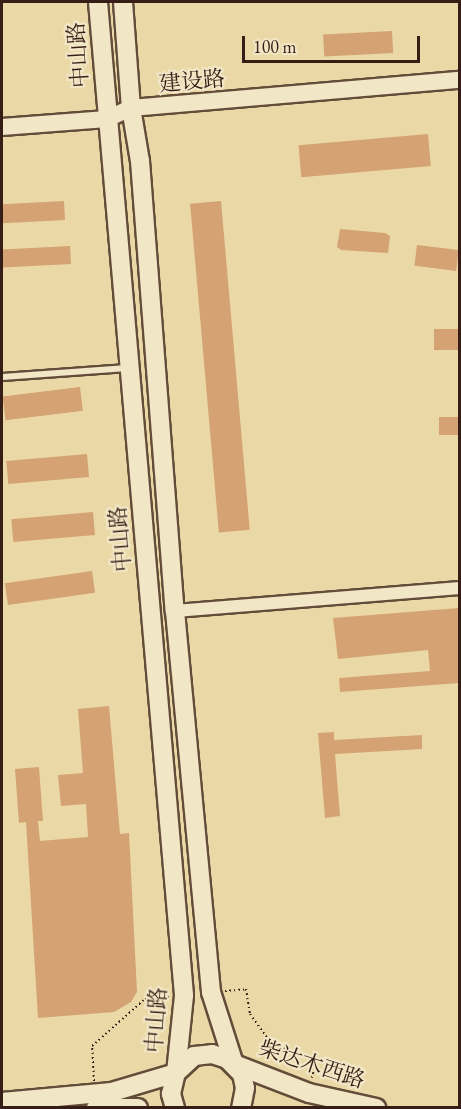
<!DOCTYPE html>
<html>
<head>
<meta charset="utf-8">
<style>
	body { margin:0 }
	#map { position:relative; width:461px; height:1109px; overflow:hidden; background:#ead9a6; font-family:"EB Garamond","Noto Serif SC",serif }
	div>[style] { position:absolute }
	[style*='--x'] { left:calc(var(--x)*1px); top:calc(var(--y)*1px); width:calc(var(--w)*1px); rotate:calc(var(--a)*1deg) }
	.building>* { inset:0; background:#d4a273; transform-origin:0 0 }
	.path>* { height:2px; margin-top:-1px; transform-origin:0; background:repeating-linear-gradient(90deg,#361d15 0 1.5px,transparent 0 4.5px) }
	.roads { filter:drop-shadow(2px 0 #634c39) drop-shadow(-2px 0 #634c39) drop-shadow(0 2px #634c39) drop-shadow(0 -2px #634c39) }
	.service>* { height:6px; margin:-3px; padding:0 3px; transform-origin:3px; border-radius:3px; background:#f1e6c5 }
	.minor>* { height:12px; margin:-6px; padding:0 6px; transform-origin:6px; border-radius:6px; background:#f1e6c5 }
	.tertiary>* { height:16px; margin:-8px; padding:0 8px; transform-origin:8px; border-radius:8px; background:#f1e6c5 }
	.secondary>* { height:18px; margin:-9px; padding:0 9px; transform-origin:9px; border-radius:9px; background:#f1e6c5 }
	span { translate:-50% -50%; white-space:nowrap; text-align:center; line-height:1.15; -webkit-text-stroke:4.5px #f1e6c5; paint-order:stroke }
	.street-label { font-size:22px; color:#361d15 }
	.frame { position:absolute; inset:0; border:3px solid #361d15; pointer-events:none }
	.scale { position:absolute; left:242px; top:36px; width:178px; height:27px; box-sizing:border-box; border:3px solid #361d15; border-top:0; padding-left:8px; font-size:18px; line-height:21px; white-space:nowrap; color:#361d15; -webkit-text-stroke:4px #f1e6c5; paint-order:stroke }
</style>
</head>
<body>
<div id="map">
	<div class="building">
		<i style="left:392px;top:31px;width:22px;height:69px;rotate:87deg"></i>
		<i style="left:428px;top:134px;width:32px;height:130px;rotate:85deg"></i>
		<i style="left:64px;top:201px;width:19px;height:62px;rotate:87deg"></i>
		<i style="left:221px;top:201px;width:330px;height:31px;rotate:85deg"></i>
		<i style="clip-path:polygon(340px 229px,385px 233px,390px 236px,388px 253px,341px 250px,337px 247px)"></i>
		<i style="left:417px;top:245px;width:42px;height:21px;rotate:7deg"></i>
		<i style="left:70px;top:246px;width:18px;height:68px;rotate:87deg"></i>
		<i style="left:459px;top:329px;width:21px;height:25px;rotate:90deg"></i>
		<i style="left:80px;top:387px;width:24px;height:78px;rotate:83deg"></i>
		<i style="left:459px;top:417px;width:18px;height:20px;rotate:90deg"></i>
		<i style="left:87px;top:454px;width:23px;height:81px;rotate:85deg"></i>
		<i style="left:93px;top:512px;width:23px;height:82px;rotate:85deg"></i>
		<i style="left:92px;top:571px;width:22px;height:88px;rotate:82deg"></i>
		<i style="clip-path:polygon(459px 608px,459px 683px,340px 692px,339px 678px,430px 671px,428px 650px,338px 659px,333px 618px)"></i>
		<i style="clip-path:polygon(109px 706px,120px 834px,129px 833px,137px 992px,131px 1002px,114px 1012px,38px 1018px,26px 822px,19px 823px,15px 769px,39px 767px,43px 821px,38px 821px,40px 841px,88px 837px,86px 804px,61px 806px,58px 775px,83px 773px,78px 709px)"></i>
		<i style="clip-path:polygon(334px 732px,334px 740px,422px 735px,422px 749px,335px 754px,340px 816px,325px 818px,318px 733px)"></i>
	</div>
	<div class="path">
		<i style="--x:225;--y:991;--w:21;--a:-5"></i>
		<i style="--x:246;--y:989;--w:25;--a:81"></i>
		<i style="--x:250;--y:1014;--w:31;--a:54"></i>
		<i style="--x:268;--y:1039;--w:30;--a:28"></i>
		<i style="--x:294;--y:1053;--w:23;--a:15"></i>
		<i style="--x:316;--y:1059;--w:19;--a:102"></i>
		<i style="--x:94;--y:1081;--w:35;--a:-93"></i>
		<i style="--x:92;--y:1046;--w:71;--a:-41.6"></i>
		<i style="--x:145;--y:999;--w:24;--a:-5"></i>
	</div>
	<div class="roads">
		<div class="service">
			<i style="--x:2;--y:377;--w:126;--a:-4.1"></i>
		</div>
		<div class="minor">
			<i style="--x:175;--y:611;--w:286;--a:-4.6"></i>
		</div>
		<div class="tertiary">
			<i style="--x:2;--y:127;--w:105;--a:-4.4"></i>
			<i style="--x:107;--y:119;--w:26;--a:-25"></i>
			<i style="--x:131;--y:108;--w:330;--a:-4.9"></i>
		</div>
		<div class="secondary">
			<i style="--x:123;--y:2;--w:106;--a:85.7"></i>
			<i style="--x:131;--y:108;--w:54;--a:80.4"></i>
			<i style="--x:140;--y:161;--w:451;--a:85.6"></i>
			<i style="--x:175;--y:611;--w:383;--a:84.6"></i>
			<i style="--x:211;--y:992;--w:76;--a:72.3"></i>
			<i style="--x:234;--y:1064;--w:80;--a:21.1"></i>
			<i style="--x:309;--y:1093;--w:69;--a:12.6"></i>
			<i style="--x:2;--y:1102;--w:110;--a:-5.2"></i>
			<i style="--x:112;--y:1092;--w:67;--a:-16.5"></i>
			<i style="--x:176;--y:1073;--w:78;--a:-84.1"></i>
			<i style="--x:184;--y:995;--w:997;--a:-94.95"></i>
			<i style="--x:96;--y:1108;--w:42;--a:0"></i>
			<i style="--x:175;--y:1108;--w:15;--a:-106"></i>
			<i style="--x:171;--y:1094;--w:22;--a:-77"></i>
			<i style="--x:176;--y:1073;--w:25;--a:-43"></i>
			<i style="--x:194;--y:1056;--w:18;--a:-6"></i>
			<i style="--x:212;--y:1054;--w:16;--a:18"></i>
			<i style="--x:227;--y:1059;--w:21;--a:45"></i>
			<i style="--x:242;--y:1074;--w:14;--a:78"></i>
			<i style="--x:245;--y:1088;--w:20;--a:101"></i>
		</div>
	</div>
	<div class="street-label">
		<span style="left:78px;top:55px;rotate:-94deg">中山路</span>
		<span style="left:192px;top:81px;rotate:-5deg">建设路</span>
		<span style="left:120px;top:539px;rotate:-95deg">中山路</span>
		<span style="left:156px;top:1020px;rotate:-86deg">中山路</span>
		<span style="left:312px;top:1064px;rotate:18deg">柴达木西路</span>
	</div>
	<div class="frame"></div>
	<div class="scale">100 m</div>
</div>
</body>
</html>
